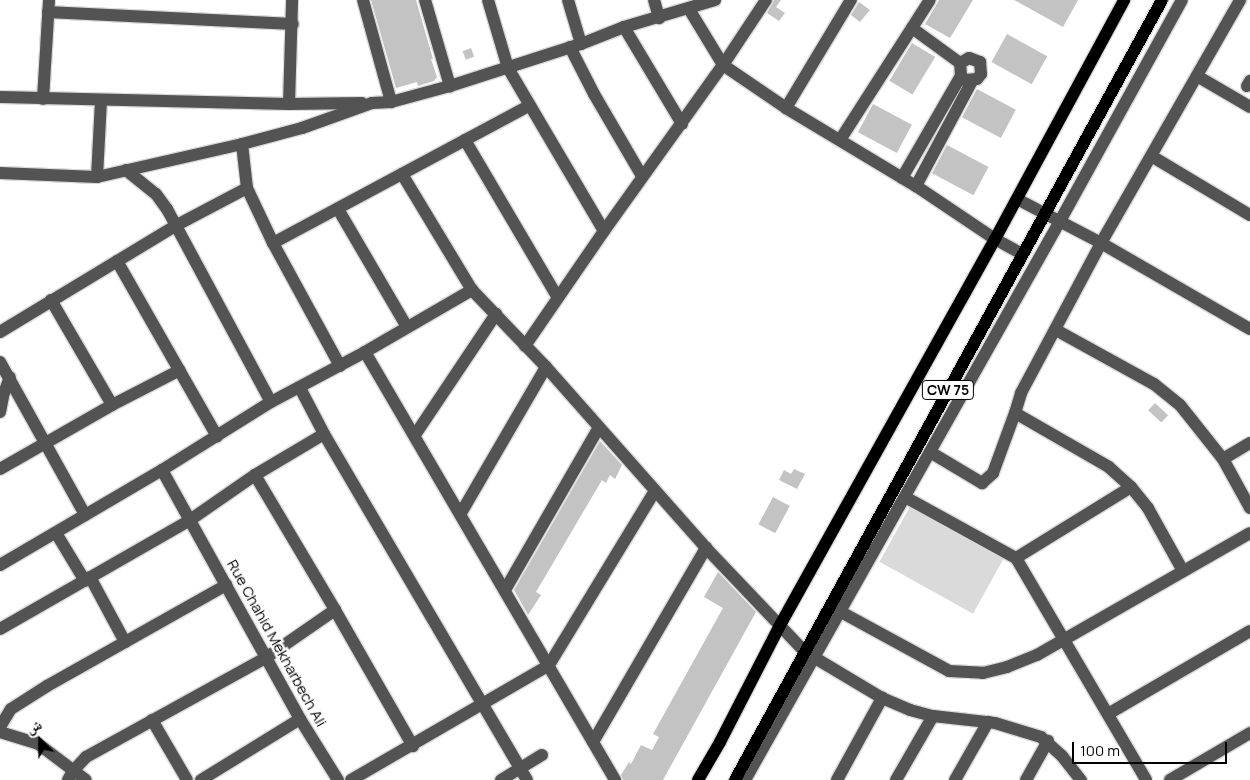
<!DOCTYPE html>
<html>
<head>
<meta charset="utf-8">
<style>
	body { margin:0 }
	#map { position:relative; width:1250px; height:780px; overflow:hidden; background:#fff; font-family:Manrope,"Noto Naskh Arabic",sans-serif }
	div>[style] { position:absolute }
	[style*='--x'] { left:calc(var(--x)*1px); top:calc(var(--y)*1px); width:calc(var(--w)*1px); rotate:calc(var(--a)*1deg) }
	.green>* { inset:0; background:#dadada; transform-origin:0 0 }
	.building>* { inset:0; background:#c3c3c3; transform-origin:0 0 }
	.roads { filter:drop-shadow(1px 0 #dbdbdb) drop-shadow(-1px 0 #dbdbdb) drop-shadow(0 1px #dbdbdb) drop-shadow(0 -1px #dbdbdb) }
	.minor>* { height:12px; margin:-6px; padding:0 6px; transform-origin:6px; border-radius:6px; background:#535353 }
	.major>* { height:12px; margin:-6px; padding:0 6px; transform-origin:6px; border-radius:6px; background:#000 }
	span { translate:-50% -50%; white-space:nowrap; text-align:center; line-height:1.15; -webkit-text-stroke:5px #fff; paint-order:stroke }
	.shield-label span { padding:1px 4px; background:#fff; border:1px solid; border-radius:4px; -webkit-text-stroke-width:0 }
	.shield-label { font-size:14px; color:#000; font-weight:700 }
	.street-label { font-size:15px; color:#000 }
	.north { position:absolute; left:15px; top:715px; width:50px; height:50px; -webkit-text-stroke:4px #fff; paint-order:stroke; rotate:337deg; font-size:14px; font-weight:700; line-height:20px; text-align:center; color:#000 }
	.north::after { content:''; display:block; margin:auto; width:18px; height:22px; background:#000; clip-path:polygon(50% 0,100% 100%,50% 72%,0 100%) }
	.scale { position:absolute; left:1072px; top:742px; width:155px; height:22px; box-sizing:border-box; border:2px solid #000; border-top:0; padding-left:6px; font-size:15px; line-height:18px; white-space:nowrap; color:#000; -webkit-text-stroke:4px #fff; paint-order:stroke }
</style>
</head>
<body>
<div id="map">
	<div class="green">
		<i style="left:911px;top:505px;width:107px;height:65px;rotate:29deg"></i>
	</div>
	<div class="building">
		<i style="clip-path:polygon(371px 0,416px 0,433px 59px,431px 59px,437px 77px,434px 81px,418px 86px,417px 82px,396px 88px)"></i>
		<i style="clip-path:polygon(774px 0,781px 0,776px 7px,785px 13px,779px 21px,767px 13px)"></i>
		<i style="clip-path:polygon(939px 0,973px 0,950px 38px,925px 24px)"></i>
		<i style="clip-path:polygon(1014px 0,1078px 0,1063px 27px)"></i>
		<i style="clip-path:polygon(859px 2px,870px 10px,860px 22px,851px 15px)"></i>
		<i style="left:1007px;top:34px;width:46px;height:32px;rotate:29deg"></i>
		<i style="left:912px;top:43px;width:27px;height:44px;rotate:31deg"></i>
		<i style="left:471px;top:48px;width:9px;height:9px;rotate:69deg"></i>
		<i style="left:977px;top:89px;width:44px;height:32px;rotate:28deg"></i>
		<i style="left:873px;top:104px;width:44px;height:32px;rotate:28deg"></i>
		<i style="left:947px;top:145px;width:47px;height:32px;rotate:28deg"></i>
		<i style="left:1155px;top:403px;width:18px;height:10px;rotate:43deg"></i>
		<i style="clip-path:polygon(600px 441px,622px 465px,615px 479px,610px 475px,606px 483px,602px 480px,536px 592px,541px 595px,528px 615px,514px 590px)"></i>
		<i style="clip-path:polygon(794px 469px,805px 474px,797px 489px,779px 480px,784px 470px,791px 474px)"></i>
		<i style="left:773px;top:497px;width:19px;height:31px;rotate:28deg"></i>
		<i style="clip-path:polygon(718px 572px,756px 612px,663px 780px,623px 780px,621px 775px,629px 762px,631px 764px,641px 745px,652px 750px,659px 737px,653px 734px,723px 608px,704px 597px)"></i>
	</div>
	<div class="roads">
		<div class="minor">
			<i style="--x:363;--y:0;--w:106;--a:74.6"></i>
			<i style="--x:425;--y:0;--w:90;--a:73.8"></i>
			<i style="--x:488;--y:0;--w:71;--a:73.6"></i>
			<i style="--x:508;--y:68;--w:189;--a:59.5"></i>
			<i style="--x:568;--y:0;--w:46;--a:73.5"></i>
			<i style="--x:654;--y:0;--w:19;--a:74"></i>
			<i style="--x:689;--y:9;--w:66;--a:58.7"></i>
			<i style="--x:723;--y:65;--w:76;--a:34.3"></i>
			<i style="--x:786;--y:108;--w:152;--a:31"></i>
			<i style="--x:916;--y:186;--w:95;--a:33.9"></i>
			<i style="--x:995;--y:239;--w:31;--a:29"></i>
			<i style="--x:48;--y:12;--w:245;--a:2.8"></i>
			<i style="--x:624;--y:27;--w:113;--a:59.1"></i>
			<i style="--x:912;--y:28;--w:59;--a:36.1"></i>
			<i style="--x:570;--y:47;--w:53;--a:62.9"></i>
			<i style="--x:594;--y:94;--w:95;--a:59.7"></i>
			<i style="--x:1197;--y:76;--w:61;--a:30.3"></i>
			<i style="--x:1247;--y:86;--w:6;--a:-59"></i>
			<i style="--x:0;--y:97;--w:289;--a:1.4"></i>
			<i style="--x:289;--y:104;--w:73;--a:-0.8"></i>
			<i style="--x:43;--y:99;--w:99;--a:-86.5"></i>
			<i style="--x:289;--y:104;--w:104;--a:-88.3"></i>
			<i style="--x:786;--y:108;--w:126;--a:-59"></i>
			<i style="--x:465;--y:140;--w:183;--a:59.5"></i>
			<i style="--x:840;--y:140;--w:166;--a:-57.3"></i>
			<i style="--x:242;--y:144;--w:44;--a:83.5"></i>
			<i style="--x:247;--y:188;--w:61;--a:64.7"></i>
			<i style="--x:273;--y:243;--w:140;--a:61.4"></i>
			<i style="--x:1153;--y:157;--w:113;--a:30.9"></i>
			<i style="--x:126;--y:170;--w:38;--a:39"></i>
			<i style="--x:156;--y:194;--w:19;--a:54"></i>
			<i style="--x:167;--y:209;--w:219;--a:61.7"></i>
			<i style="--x:0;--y:173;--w:97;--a:2.4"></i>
			<i style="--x:97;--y:177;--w:149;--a:-12.8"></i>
			<i style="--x:242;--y:144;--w:62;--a:-14.9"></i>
			<i style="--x:302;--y:128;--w:74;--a:-19.7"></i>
			<i style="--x:372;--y:103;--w:19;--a:-3"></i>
			<i style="--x:391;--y:102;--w:61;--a:-15.2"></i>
			<i style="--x:450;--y:86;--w:138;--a:-17.8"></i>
			<i style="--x:581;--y:44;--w:46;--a:-21.6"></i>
			<i style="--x:624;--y:27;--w:95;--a:-16.5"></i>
			<i style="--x:402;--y:174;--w:135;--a:58.9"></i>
			<i style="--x:472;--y:290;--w:107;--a:46.1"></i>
			<i style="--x:546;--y:367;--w:242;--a:48.5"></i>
			<i style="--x:706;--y:548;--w:144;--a:46.4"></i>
			<i style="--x:805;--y:652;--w:90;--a:30.9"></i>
			<i style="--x:882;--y:698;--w:30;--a:23"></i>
			<i style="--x:910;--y:710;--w:24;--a:15"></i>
			<i style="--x:933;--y:716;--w:62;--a:6.4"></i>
			<i style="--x:995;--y:723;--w:48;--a:16.9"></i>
			<i style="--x:1041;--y:737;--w:28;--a:42"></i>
			<i style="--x:1062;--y:756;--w:31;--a:52"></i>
			<i style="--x:97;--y:177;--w:77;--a:-87"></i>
			<i style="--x:902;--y:178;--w:118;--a:-60"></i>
			<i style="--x:961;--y:76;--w:13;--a:-94"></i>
			<i style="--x:960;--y:63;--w:10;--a:-29"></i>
			<i style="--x:969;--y:58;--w:12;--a:20"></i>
			<i style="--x:980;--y:62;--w:12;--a:85"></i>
			<i style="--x:981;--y:74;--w:6;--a:129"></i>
			<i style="--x:977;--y:79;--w:12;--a:175"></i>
			<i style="--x:965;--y:80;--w:6;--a:-135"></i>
			<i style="--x:916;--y:186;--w:119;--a:-61.9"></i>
			<i style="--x:1017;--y:199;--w:95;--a:27.6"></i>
			<i style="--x:1101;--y:243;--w:172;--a:30"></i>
			<i style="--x:338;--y:209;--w:137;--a:59.7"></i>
			<i style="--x:273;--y:243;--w:290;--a:-28.2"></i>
			<i style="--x:117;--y:261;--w:202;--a:60.3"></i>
			<i style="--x:51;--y:300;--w:121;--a:59.8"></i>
			<i style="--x:1056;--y:330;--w:112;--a:28.9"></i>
			<i style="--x:1154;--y:384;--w:33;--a:39"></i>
			<i style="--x:1180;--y:405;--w:69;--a:51.5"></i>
			<i style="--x:1223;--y:459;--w:56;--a:61.1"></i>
			<i style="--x:0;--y:332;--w:205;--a:-31.2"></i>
			<i style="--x:175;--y:226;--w:81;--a:-27.8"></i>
			<i style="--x:525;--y:346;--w:140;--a:-55.5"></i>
			<i style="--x:604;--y:231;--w:204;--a:-54.4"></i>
			<i style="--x:723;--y:65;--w:78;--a:-56.5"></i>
			<i style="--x:365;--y:352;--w:496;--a:59.7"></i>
			<i style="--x:0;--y:362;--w:175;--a:60.9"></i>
			<i style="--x:300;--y:388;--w:52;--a:62.4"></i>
			<i style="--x:324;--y:434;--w:401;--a:59.6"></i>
			<i style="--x:0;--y:412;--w:16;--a:-79"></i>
			<i style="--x:3;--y:396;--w:20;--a:-70"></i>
			<i style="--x:415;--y:435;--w:146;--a:-56.2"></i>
			<i style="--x:930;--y:452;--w:61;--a:30.8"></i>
			<i style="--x:982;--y:483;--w:15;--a:-42"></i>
			<i style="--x:993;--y:473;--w:64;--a:-69.9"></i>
			<i style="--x:1223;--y:459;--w:31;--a:-31"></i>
			<i style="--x:0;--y:469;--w:129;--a:-29.7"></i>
			<i style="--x:112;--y:405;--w:76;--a:-27.2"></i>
			<i style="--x:162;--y:470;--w:285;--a:61"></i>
			<i style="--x:300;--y:719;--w:72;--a:58.1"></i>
			<i style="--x:255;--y:475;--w:157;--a:59.3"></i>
			<i style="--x:335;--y:610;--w:157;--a:60.2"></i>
			<i style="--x:905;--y:497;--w:127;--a:28.8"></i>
			<i style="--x:1016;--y:558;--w:257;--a:59.6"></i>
			<i style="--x:461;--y:513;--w:169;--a:-59.8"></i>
			<i style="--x:56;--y:533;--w:56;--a:58.9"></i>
			<i style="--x:1016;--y:558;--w:135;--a:-31.7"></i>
			<i style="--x:0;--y:565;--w:188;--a:-30.4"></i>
			<i style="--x:162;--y:470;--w:128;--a:-32"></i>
			<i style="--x:271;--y:402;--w:106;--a:-28"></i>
			<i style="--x:365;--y:352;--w:124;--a:-30.1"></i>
			<i style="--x:1183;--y:571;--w:72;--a:-119.1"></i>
			<i style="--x:1148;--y:508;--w:27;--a:-129"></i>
			<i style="--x:1131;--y:487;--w:30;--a:-138"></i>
			<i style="--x:1109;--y:467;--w:108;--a:-150.1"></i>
			<i style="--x:1015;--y:413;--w:21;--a:-73"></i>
			<i style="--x:1021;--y:393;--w:170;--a:-61.9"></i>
			<i style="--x:1101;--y:243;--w:280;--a:-60.2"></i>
			<i style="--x:90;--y:577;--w:74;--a:61.7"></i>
			<i style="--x:505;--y:590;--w:186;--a:-60"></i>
			<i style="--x:841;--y:612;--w:123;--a:28.6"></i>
			<i style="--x:949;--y:671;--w:34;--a:3"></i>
			<i style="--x:983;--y:673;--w:25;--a:-14"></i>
			<i style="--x:1007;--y:667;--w:32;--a:-22"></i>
			<i style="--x:1037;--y:655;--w:245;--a:-29.8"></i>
			<i style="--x:0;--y:629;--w:219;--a:-29.8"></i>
			<i style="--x:190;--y:520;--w:79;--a:-34.7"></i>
			<i style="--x:255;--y:475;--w:80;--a:-30.7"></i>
			<i style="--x:1108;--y:714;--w:164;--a:-30.3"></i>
			<i style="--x:152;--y:720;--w:69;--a:59.7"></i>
			<i style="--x:0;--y:727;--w:21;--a:-59"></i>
			<i style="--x:11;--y:709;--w:43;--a:-32.6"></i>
			<i style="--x:47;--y:686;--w:206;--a:-29.4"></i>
			<i style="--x:0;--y:732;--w:39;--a:17"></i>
			<i style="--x:37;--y:743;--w:61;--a:37.1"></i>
			<i style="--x:593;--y:742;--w:225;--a:-59.8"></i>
			<i style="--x:68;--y:780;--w:10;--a:-61"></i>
			<i style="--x:73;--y:771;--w:19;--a:-47"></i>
			<i style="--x:86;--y:757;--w:207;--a:-28.9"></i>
			<i style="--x:267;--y:657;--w:83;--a:-34.7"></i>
			<i style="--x:201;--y:780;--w:116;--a:-31.6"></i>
			<i style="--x:351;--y:780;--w:229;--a:-30.1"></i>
			<i style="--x:549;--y:665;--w:204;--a:-58.7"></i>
			<i style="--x:501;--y:780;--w:48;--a:-31.4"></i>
			<i style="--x:745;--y:780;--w:642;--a:-60.6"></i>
			<i style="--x:1060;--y:221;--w:252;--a:-61.1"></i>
			<i style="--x:837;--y:780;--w:94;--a:-61.2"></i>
			<i style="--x:896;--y:780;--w:74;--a:-60"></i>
			<i style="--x:955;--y:780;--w:67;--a:-60.4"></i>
			<i style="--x:1026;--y:780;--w:45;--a:-60.6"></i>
			<i style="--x:1170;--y:780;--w:93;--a:-30.4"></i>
		</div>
		<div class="major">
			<i style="--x:698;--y:780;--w:44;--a:-59.9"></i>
			<i style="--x:720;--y:742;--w:129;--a:-62.8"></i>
			<i style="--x:779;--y:627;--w:444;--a:-60.9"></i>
			<i style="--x:995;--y:239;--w:272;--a:-61.6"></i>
			<i style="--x:735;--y:780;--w:889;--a:-61.3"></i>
		</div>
	</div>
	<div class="shield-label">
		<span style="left:948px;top:390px">CW 75</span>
	</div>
	<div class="street-label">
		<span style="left:277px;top:643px;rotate:61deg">Rue Chahid Mekharbech Ali</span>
	</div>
	<div class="north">ش</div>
	<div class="scale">100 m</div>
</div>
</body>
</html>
